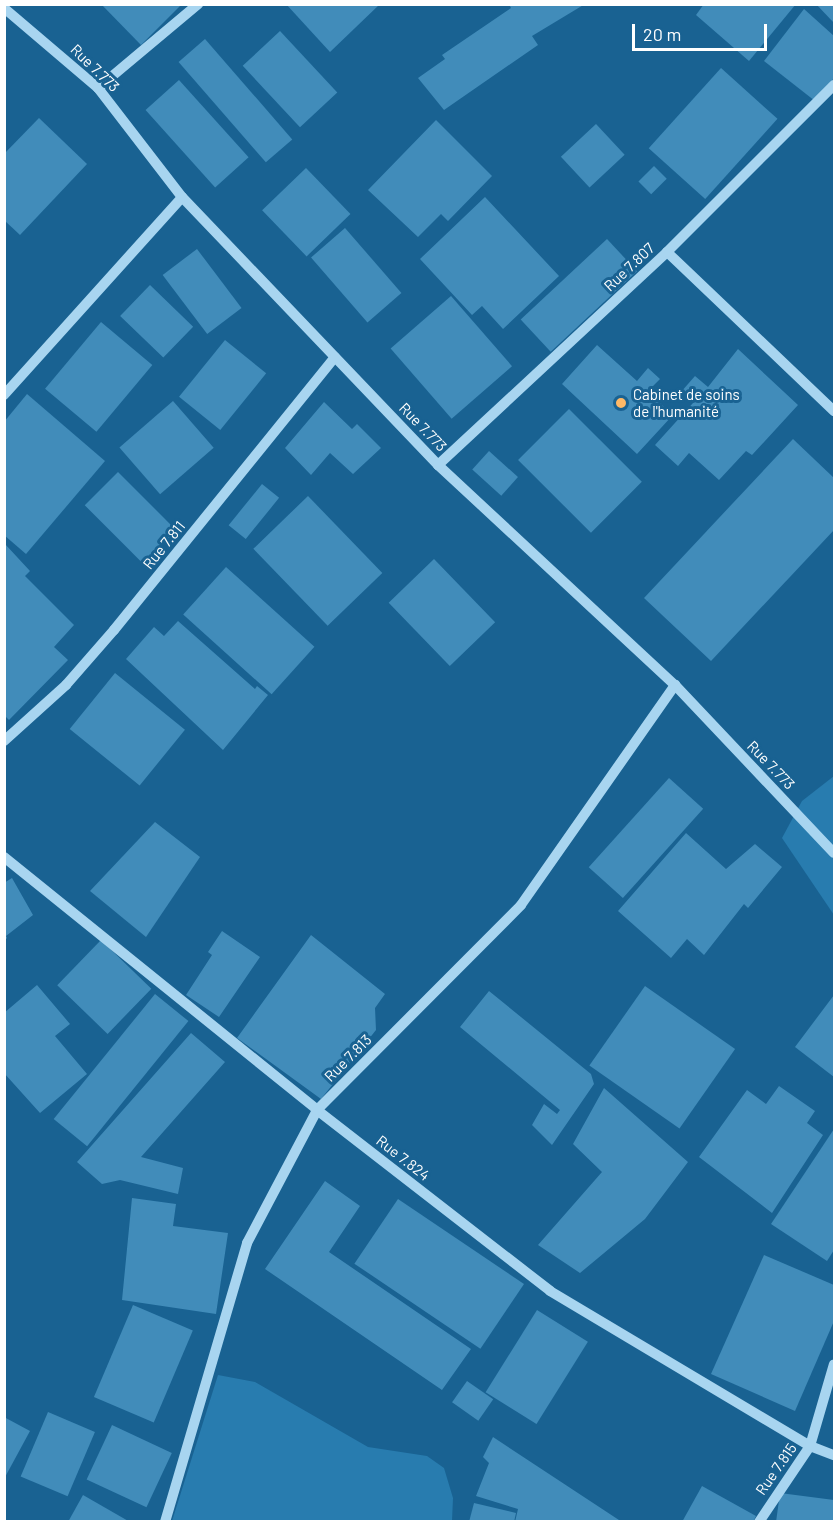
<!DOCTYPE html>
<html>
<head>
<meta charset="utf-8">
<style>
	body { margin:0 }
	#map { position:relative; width:839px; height:1526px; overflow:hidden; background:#196292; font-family:Barlow,sans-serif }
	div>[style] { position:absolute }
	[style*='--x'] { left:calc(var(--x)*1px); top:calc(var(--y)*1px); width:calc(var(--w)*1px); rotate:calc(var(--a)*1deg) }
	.green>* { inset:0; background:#287caf }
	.building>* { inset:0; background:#418cba; transform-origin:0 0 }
	.minor>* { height:10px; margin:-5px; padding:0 5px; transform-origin:5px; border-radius:5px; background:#a8d5f0 }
	.dots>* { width:16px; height:16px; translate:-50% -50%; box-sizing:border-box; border:3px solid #196292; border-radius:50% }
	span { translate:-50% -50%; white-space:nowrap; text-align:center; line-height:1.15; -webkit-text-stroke:6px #196292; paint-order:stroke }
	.street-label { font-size:15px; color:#fff }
	.poi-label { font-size:15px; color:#fff }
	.left { translate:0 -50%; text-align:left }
	.frame { position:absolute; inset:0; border:6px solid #fff; pointer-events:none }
	.scale { position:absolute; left:632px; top:24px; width:135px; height:27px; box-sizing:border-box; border:3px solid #fff; border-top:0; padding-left:8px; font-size:18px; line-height:21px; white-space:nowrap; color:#fff; -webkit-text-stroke:4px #196292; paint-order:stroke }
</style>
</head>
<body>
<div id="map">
	<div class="green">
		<i style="clip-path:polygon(834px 776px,834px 915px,782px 838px,802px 801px)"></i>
		<i style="clip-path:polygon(218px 1375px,255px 1382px,368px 1447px,427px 1456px,444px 1468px,453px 1498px,452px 1521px,172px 1521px)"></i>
	</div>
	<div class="building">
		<i style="clip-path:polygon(101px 4px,182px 4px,141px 45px)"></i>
		<i style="clip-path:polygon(286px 4px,380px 4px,330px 52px)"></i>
		<i style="clip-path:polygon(509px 4px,585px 4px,532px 36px,538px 45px,444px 110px,418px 78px,445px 59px,442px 55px,511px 8px)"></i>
		<i style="clip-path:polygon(704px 4px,796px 4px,749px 61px,696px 15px)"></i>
		<i style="clip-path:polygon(816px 4px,834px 4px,834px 23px)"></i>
		<i style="clip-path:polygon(804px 9px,834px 36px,834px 78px,815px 101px,764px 61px)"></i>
		<i style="left:280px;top:31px;width:84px;height:51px;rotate:47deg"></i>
		<i style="left:205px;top:39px;width:133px;height:35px;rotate:49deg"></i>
		<i style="left:721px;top:68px;width:76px;height:108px;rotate:42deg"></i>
		<i style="left:179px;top:80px;width:104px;height:45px;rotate:48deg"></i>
		<i style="clip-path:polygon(39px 118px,87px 164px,20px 235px,4px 220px,4px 154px)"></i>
		<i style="clip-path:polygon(436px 120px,492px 176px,448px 221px,441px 214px,418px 237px,368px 190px)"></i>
		<i style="left:596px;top:124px;width:42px;height:48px;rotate:47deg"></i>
		<i style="left:654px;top:166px;width:18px;height:22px;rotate:45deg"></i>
		<i style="left:306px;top:168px;width:64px;height:61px;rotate:46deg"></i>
		<i style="clip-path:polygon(485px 197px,559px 276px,503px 329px,482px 306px,472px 315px,420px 259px)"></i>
		<i style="left:345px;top:228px;width:86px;height:45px;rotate:49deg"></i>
		<i style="left:607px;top:239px;width:44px;height:118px;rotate:47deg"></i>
		<i style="left:197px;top:249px;width:74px;height:43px;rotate:53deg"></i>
		<i style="left:150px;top:285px;width:60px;height:43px;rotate:44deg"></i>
		<i style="left:451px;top:296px;width:93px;height:80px;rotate:49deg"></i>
		<i style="left:101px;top:322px;width:67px;height:87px;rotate:40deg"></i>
		<i style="left:225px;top:340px;width:53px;height:73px;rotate:39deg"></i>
		<i style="clip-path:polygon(597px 345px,637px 381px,648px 368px,660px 379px,649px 390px,672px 416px,637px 454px,562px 384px)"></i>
		<i style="clip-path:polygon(738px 349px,798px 405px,752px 455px,746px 451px,719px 480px,689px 453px,678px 466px,655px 445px,693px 403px,681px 392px,695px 376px,708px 387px)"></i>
		<i style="clip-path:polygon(27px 394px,105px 461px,26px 554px,4px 535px,4px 422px)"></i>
		<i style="left:173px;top:401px;width:62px;height:71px;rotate:49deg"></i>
		<i style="clip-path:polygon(324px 402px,352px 429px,357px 424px,381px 448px,353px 474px,330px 453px,311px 475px,285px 448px)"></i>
		<i style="left:569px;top:409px;width:103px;height:72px;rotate:45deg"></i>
		<i style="clip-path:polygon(793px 439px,834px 478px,834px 530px,711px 661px,644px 598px)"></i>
		<i style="left:489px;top:451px;width:39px;height:25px;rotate:42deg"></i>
		<i style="left:118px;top:472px;width:83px;height:47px;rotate:45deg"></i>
		<i style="left:262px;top:484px;width:22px;height:53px;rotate:39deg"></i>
		<i style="left:308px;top:496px;width:107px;height:76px;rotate:46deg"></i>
		<i style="clip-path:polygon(5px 544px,30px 571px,25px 576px,74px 625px,54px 647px,68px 660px,9px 720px,5px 716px)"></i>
		<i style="left:434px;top:559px;width:88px;height:63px;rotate:46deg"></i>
		<i style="left:226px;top:567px;width:119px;height:64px;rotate:42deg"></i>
		<i style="clip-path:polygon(178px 621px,255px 689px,257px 686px,268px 695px,223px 750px,126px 659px,154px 627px,164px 636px)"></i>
		<i style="left:115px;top:673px;width:90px;height:72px;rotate:39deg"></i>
		<i style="left:669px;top:778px;width:46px;height:120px;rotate:42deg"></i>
		<i style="clip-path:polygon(155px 822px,200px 857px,146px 937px,90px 891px)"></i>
		<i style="clip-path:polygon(686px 833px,726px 869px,755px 844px,782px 867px,748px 908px,744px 904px,704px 955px,687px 939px,671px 958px,618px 911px)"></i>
		<i style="clip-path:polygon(12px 878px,33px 915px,6px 936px,7px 938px,4px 941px,4px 883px)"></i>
		<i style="clip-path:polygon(222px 931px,260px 957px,219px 1017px,186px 995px,212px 955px,208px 952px)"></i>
		<i style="clip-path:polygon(311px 935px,385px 994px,375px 1008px,376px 1030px,321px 1099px,237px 1038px)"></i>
		<i style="left:101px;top:940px;width:70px;height:63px;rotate:44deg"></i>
		<i style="clip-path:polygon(37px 985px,70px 1024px,55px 1036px,87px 1074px,40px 1113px,4px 1073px,4px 1013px)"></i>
		<i style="left:645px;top:986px;width:110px;height:97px;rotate:35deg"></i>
		<i style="clip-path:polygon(489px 991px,591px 1074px,594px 1084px,552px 1145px,532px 1125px,544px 1104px,557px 1114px,560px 1110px,460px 1027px)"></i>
		<i style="left:155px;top:994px;width:43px;height:161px;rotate:39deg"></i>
		<i style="clip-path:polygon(834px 995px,834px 1077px,795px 1047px)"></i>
		<i style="clip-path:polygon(191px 1033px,225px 1062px,141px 1157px,183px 1168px,178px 1194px,120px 1180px,102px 1184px,77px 1162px)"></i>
		<i style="clip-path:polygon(779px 1086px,815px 1111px,807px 1123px,823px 1135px,772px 1213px,699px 1157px,747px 1090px,766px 1104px)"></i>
		<i style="clip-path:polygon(604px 1088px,688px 1162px,645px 1219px,580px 1273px,538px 1245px,602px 1172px,573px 1144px)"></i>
		<i style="clip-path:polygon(834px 1129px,834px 1250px,827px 1261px,771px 1224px)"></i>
		<i style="clip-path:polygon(325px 1181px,360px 1206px,329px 1252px,471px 1349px,442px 1390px,265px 1269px)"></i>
		<i style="clip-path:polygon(132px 1198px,176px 1204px,173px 1226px,228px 1233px,216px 1314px,122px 1300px)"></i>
		<i style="left:398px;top:1199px;width:152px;height:78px;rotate:34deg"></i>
		<i style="clip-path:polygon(764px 1255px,834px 1285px,834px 1321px,795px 1411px,711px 1374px)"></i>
		<i style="left:133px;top:1305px;width:65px;height:100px;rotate:23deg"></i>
		<i style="left:537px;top:1310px;width:60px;height:97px;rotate:32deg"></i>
		<i style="left:467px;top:1381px;width:32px;height:26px;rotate:35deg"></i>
		<i style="left:48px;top:1412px;width:51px;height:70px;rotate:23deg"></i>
		<i style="clip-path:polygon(4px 1417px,30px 1431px,4px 1479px)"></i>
		<i style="left:112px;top:1425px;width:66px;height:60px;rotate:25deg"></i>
		<i style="clip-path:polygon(493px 1437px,622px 1522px,515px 1522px,518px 1509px,476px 1496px,489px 1463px,483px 1457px)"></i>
		<i style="clip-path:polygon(702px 1486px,756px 1516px,753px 1522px,682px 1522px)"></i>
		<i style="clip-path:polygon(780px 1493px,834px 1500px,834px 1522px,776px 1522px)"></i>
		<i style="clip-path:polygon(83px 1495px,130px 1522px,68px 1522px)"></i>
		<i style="clip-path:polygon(474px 1503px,516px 1513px,514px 1522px,469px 1522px)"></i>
	</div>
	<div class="minor">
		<i style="--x:4;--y:8;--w:123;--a:40.4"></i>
		<i style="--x:98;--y:88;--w:138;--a:52.4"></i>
		<i style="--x:182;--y:197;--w:371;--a:46.3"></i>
		<i style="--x:438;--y:465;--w:323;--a:42.9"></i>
		<i style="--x:675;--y:685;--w:231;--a:46.6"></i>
		<i style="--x:98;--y:88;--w:131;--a:-40"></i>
		<i style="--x:667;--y:252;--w:231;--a:43.6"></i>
		<i style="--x:4;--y:395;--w:266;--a:-48"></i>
		<i style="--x:438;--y:465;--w:313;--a:-42.9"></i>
		<i style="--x:667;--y:252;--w:236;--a:-45"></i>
		<i style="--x:4;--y:741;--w:84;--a:-42.1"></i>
		<i style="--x:66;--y:685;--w:73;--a:-48.9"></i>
		<i style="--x:114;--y:630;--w:351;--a:-51"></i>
		<i style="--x:4;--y:857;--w:402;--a:38.9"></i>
		<i style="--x:317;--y:1110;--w:295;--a:37.8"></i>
		<i style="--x:550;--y:1291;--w:303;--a:30.8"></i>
		<i style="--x:810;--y:1446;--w:26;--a:21"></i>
		<i style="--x:165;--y:1522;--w:291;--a:-73.6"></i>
		<i style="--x:247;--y:1243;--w:150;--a:-62.2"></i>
		<i style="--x:317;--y:1110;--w:289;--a:-45.1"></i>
		<i style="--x:521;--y:905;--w:269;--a:-55"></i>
		<i style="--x:759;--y:1522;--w:92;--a:-56.1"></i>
		<i style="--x:810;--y:1446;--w:85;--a:-73.7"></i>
	</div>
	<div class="dots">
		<i style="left:621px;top:403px;background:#ffb967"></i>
	</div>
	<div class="street-label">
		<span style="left:95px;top:68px;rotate:44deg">Rue 7.773</span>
		<span style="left:629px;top:267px;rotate:-43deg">Rue 7.807</span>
		<span style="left:423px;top:427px;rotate:46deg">Rue 7.773</span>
		<span style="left:164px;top:545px;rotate:-51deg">Rue 7.811</span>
		<span style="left:771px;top:765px;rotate:46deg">Rue 7.773</span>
		<span style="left:348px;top:1058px;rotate:-45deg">Rue 7.813</span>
		<span style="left:403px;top:1158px;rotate:38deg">Rue 7.824</span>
		<span style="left:776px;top:1469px;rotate:-55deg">Rue 7.815</span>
	</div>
	<div class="poi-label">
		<span class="left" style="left:633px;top:403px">Cabinet de soins<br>de l'humanité</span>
	</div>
	<div class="frame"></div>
	<div class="scale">20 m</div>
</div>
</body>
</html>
